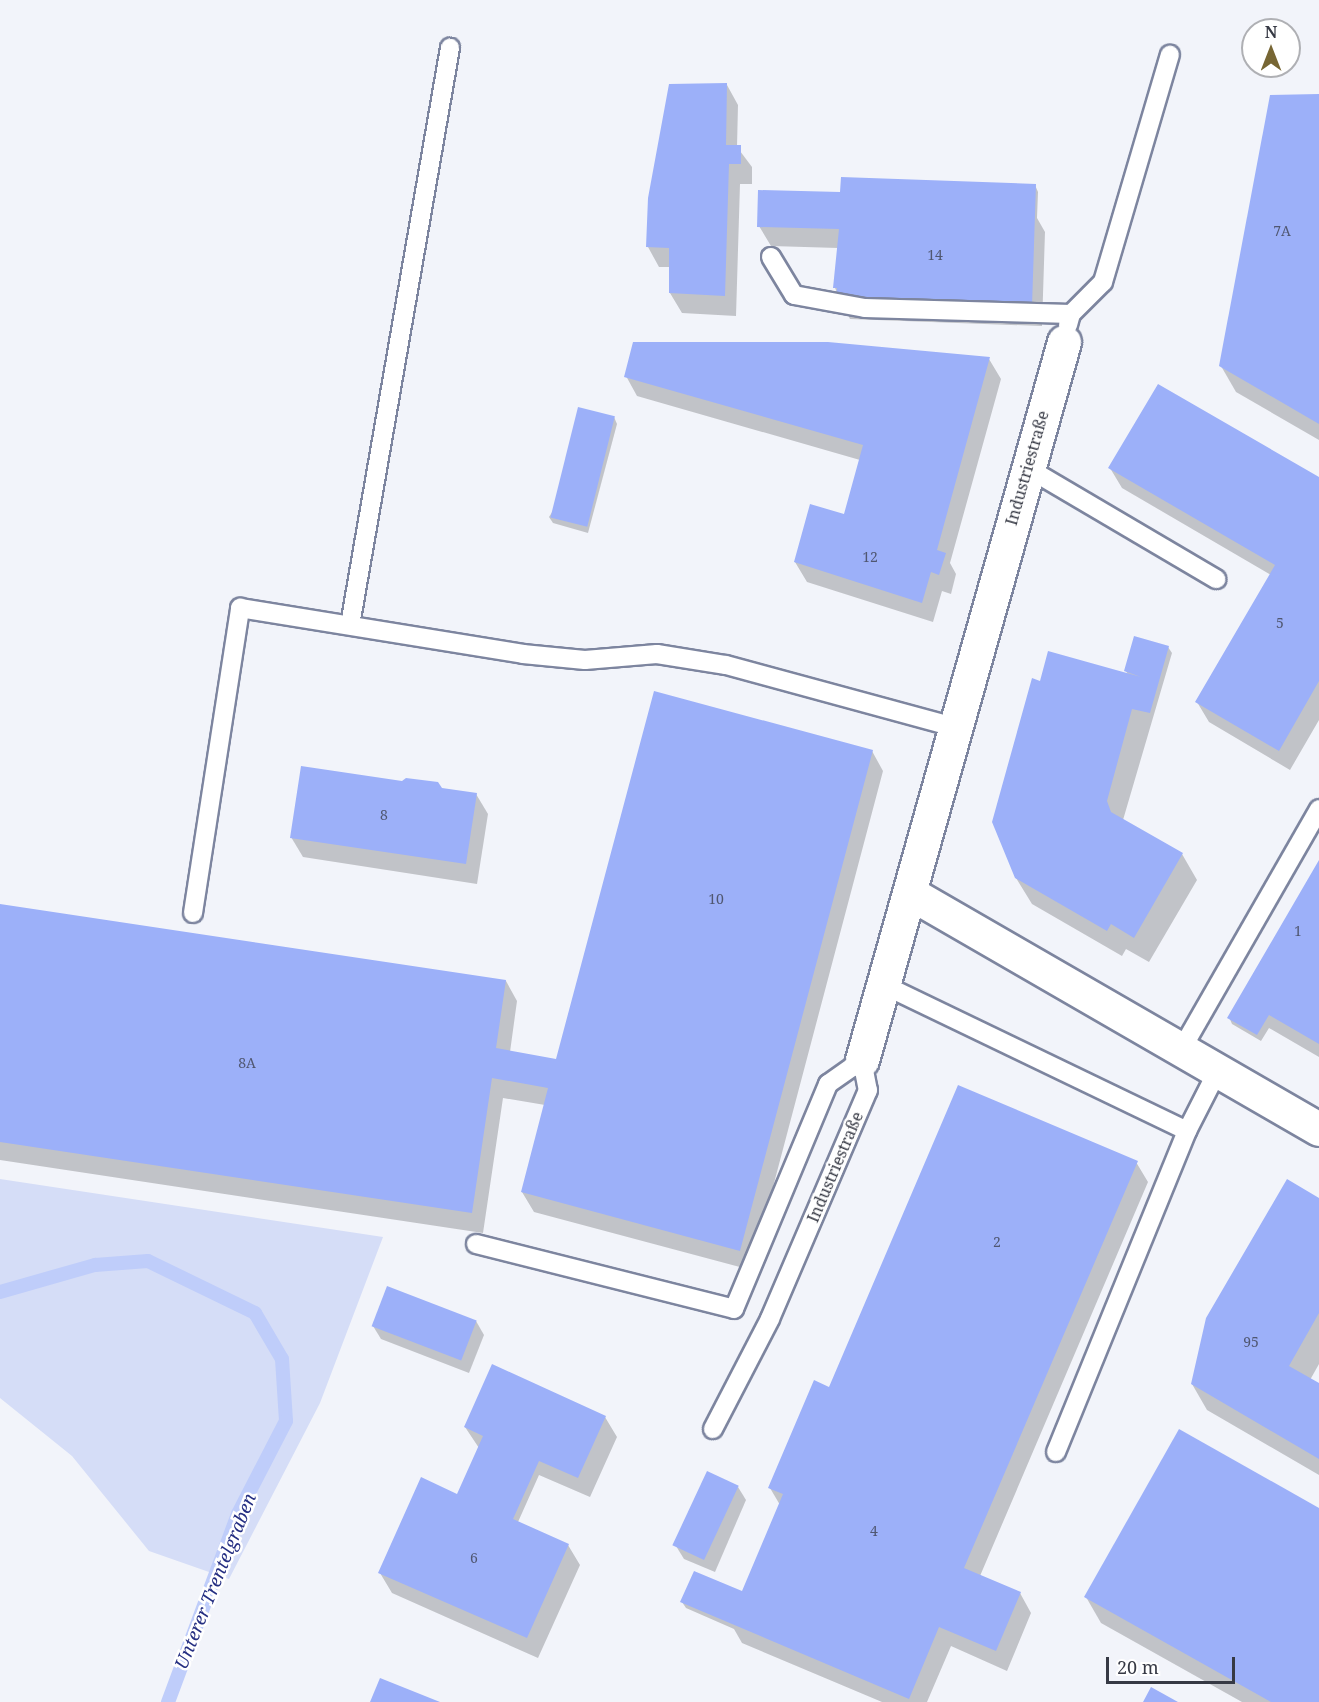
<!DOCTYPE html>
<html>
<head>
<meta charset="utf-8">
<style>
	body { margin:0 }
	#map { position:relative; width:1319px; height:1702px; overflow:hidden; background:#f2f4fa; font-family:"Noto Serif",serif }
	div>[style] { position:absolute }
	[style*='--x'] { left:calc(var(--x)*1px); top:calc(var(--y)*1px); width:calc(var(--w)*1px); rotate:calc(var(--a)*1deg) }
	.green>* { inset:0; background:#d5ddf7 }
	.shadow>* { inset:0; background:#0003 }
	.stream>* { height:14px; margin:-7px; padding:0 7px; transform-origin:7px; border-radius:7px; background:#bfcdfa }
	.building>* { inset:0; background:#9cb0f9; transform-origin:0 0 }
	.roads { filter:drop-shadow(2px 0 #7d859f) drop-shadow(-2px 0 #7d859f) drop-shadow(0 2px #7d859f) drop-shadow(0 -2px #7d859f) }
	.service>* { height:18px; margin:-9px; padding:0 9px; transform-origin:9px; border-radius:9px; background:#fff }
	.minor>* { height:33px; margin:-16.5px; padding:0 16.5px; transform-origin:16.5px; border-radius:16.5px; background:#fff }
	span { translate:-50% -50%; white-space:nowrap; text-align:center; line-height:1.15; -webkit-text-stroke:5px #fff; paint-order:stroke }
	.number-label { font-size:14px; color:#505771 }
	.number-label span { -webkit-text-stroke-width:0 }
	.street-label { font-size:16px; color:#363944 }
	.water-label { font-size:18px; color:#252f82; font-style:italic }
	.north { position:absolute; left:1241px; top:18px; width:60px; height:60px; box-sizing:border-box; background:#fff; border:2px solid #afb0b4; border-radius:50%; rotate:0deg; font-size:16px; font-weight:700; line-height:24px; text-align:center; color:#363944 }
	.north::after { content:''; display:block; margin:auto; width:21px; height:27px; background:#776634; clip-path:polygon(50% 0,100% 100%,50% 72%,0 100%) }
	.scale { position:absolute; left:1106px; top:1657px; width:129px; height:27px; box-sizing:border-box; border:3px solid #363944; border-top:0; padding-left:8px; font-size:18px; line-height:21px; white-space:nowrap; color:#363944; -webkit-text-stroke:4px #fff; paint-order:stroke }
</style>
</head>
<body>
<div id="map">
	<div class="green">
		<i style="clip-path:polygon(0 1179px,383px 1237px,320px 1403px,229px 1579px,149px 1551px,72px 1456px,0 1398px)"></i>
	</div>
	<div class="shadow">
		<i style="clip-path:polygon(727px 85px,738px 105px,737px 147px,752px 167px,752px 184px,740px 184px,736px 316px,682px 313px,670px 293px,671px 267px,659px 267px,648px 247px)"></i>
		<i style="clip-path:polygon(1319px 96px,1319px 440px,1236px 392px,1221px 366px)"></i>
		<i style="clip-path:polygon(1035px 185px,1038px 192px,1037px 218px,1045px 232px,1042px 326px,850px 319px,835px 288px,838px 248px,771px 246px,759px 226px,842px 194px)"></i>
		<i style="clip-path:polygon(989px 359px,1001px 379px,950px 563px,956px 574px,951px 594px,942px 591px,933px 622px,807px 582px,795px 562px,845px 515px,860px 460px,637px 396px,626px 376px)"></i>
		<i style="clip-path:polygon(614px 417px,617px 424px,588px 533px,553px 523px,549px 517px)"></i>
		<i style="clip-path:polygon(1110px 468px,1319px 479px,1319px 720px,1290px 770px,1209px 722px,1197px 702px,1271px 575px,1122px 488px)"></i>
		<i style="clip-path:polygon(1168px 647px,1172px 653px,1123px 820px,1182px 854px,1197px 880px,1149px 962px,1126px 949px,1122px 956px,1032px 904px,1016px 878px,1041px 682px,1128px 675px,1126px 671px)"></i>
		<i style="clip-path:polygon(872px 751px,883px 771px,751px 1270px,534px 1212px,522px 1192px,545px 1105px,503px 1098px,483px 1233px,0 1160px,0 906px,506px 981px,517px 1001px,510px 1052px,557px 1061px)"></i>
		<i style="clip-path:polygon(404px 783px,476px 794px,488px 814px,477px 884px,303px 857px,291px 837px)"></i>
		<i style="clip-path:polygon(1319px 866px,1319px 1057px,1269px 1028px,1261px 1041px,1232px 1024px,1229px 1017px)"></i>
		<i style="clip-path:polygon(1136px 1162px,1148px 1182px,980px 1576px,1020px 1593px,1031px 1613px,1007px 1671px,951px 1646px,927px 1702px,882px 1702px,742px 1643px,734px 1629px,686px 1608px,682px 1602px,742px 1595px,780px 1505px,770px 1488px,830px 1388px)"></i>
		<i style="clip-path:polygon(1319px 1199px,1319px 1364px,1310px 1380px,1319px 1385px,1319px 1475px,1207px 1410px,1192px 1384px)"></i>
		<i style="clip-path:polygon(476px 1321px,484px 1335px,469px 1373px,381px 1339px,373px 1326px)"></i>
		<i style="clip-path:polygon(605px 1417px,617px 1437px,590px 1497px,539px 1475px,518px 1522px,568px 1545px,580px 1565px,538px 1658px,392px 1593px,380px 1573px,458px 1495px,479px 1448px,465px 1427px)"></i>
		<i style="clip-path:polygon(738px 1487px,746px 1500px,715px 1572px,684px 1559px,676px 1546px)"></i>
		<i style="clip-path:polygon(1319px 1509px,1319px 1702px,1242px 1702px,1101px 1623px,1086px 1597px)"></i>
	</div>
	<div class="stream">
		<i style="--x:0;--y:1292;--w:99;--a:-15.9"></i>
		<i style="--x:95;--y:1265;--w:53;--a:-4.3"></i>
		<i style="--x:148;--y:1261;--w:119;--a:25.9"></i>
		<i style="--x:255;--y:1313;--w:53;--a:59.6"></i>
		<i style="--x:282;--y:1359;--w:62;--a:86.3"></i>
		<i style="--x:286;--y:1421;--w:105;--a:117.3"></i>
		<i style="--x:238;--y:1514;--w:201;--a:110.4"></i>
	</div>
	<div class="building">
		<i style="clip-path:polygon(727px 83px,726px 145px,741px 145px,741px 164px,729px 164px,725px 296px,669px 293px,669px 248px,646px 247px,648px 198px,669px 84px)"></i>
		<i style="clip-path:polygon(1319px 94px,1319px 424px,1219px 366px,1270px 95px)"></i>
		<i style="clip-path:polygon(841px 177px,1036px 184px,1032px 306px,836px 299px,837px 288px,833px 288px,839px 229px,757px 227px,758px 190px,840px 192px)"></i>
		<i style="clip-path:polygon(633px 342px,828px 342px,990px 357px,937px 550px,946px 553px,939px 575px,931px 572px,922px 603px,794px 562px,810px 504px,844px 514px,863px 445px,624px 377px)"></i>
		<i style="clip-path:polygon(1158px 384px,1319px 477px,1319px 681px,1279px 751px,1195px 702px,1275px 565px,1108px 468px)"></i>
		<i style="left:578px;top:407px;width:38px;height:114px;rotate:14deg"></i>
		<i style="clip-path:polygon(1134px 636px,1169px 646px,1150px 713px,1132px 709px,1107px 801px,1111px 812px,1183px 853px,1134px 938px,1111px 924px,1107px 931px,1015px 878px,992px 822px,1032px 678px,1040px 681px,1048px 651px,1141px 677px,1124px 671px)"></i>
		<i style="clip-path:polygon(654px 691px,873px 750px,740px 1251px,521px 1192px,548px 1088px,492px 1078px,472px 1213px,0 1142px,0 904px,506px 980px,496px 1048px,556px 1059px)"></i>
		<i style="clip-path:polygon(301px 766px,402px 781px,406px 778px,438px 782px,442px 788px,477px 793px,466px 864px,290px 838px)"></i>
		<i style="clip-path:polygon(1319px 860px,1319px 1044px,1269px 1015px,1257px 1035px,1227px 1018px)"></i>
		<i style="clip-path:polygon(958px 1085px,1138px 1161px,964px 1568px,1021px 1592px,996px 1651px,939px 1627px,909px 1699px,680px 1602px,694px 1571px,742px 1591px,783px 1494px,768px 1488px,814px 1380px,829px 1387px)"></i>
		<i style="clip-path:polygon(1287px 1179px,1319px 1198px,1319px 1313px,1289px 1366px,1319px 1383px,1319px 1459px,1191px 1384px,1206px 1318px)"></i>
		<i style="left:387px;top:1286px;width:96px;height:43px;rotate:21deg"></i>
		<i style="clip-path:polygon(492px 1364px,606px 1416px,578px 1478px,539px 1461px,513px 1519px,569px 1544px,527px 1638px,378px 1573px,421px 1477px,457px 1494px,483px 1436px,464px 1427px)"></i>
		<i style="clip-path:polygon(1179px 1429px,1319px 1508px,1319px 1702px,1271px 1702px,1084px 1597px)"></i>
		<i style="left:707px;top:1471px;width:35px;height:82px;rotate:25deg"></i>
		<i style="clip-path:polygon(380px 1678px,440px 1702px,370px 1702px)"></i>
		<i style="clip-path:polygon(1151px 1687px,1178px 1702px,1143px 1702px)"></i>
	</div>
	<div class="roads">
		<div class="service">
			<i style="--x:771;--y:257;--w:44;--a:58.8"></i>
			<i style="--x:794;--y:295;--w:72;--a:10.4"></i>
			<i style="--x:865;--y:308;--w:206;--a:1.7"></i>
			<i style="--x:1068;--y:325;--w:11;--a:-75"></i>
			<i style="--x:1071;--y:314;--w:45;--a:-45"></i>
			<i style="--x:1103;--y:282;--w:237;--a:-73.6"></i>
			<i style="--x:1026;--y:467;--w:221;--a:30.5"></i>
			<i style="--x:350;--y:625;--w:586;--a:-80.17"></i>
			<i style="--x:193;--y:913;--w:309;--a:-81.2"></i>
			<i style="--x:240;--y:608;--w:287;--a:9.2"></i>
			<i style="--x:523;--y:654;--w:62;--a:5.5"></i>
			<i style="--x:585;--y:660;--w:72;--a:-4.8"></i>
			<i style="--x:657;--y:654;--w:70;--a:9.1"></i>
			<i style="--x:726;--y:665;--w:236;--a:15.2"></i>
			<i style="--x:886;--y:986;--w:334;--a:25.7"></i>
			<i style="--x:1180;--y:1052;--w:280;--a:-60.2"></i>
			<i style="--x:476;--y:1244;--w:266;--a:14.1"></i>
			<i style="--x:734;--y:1309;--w:244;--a:-67.3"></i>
			<i style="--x:828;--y:1084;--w:42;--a:-35.2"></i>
			<i style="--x:862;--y:1060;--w:31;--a:79"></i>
			<i style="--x:868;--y:1090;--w:249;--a:113.2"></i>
			<i style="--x:770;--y:1319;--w:124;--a:117.4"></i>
			<i style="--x:1056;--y:1452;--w:347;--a:-67.8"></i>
			<i style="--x:1187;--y:1131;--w:66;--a:-63"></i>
		</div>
		<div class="minor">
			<i style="--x:910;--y:893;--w:472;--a:30"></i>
			<i style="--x:862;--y:1060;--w:746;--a:-74.29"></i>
		</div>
	</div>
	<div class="number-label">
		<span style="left:1282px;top:231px">7A</span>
		<span style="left:935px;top:255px">14</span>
		<span style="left:870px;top:557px">12</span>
		<span style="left:1280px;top:623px">5</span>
		<span style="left:384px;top:815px">8</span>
		<span style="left:716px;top:899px">10</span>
		<span style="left:1298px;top:931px">1</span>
		<span style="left:247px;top:1063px">8A</span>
		<span style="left:997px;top:1242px">2</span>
		<span style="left:1251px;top:1342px">95</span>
		<span style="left:874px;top:1531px">4</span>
		<span style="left:474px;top:1558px">6</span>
	</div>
	<div class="street-label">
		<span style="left:1027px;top:468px;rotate:-74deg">Industriestraße</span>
		<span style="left:835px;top:1167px;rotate:-67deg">Industriestraße</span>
	</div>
	<div class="water-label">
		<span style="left:215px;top:1581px;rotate:-68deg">Unterer Trentelgraben</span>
	</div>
	<div class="north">N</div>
	<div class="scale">20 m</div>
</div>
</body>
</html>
